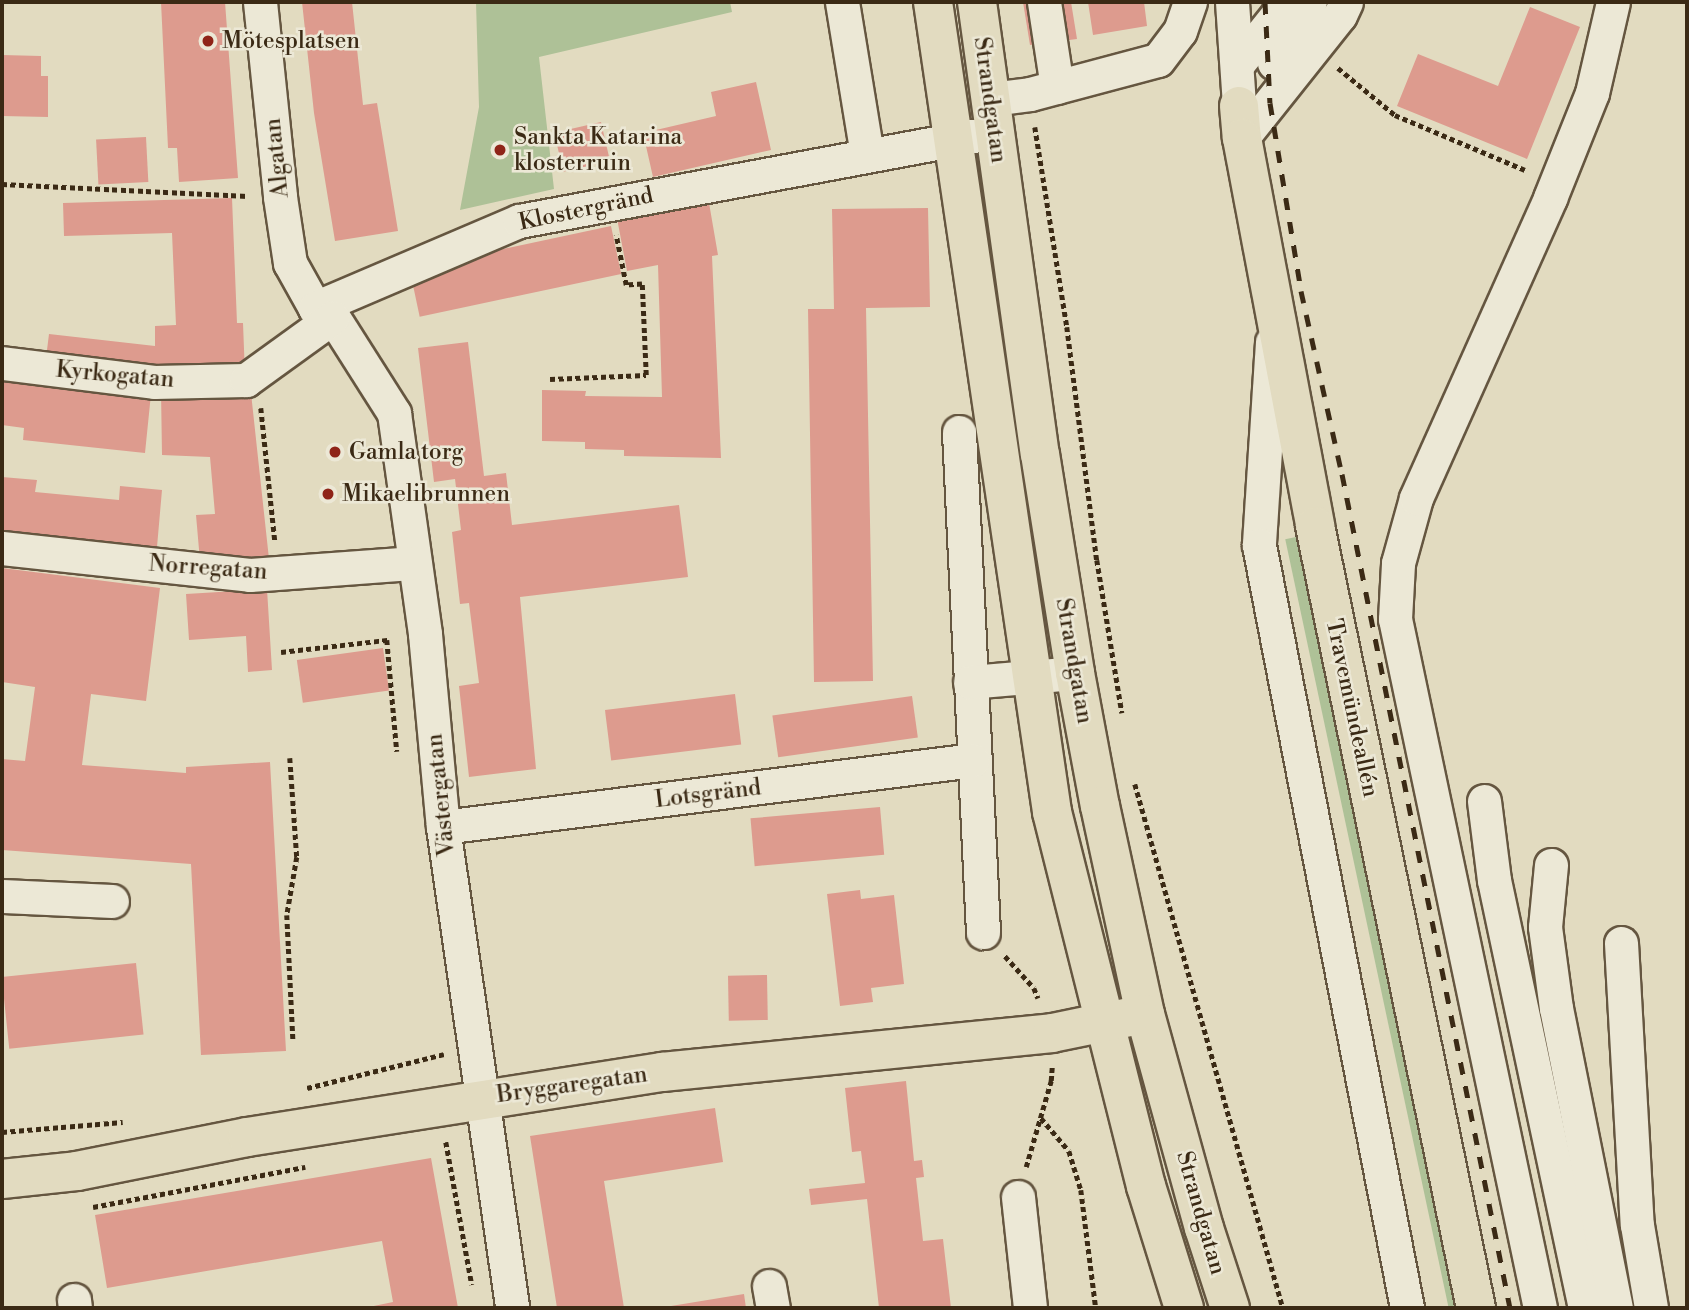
<!DOCTYPE html>
<html>
<head>
<meta charset="utf-8">
<style>
	body { margin:0 }
	#map { position:relative; width:1689px; height:1310px; overflow:hidden; background:#e2dbc0; font-family:"Libre Bodoni",serif }
	div>[style] { position:absolute }
	[style*='--x'] { left:calc(var(--x)*1px); top:calc(var(--y)*1px); width:calc(var(--w)*1px); rotate:calc(var(--a)*1deg) }
	.green>* { inset:0; background:#aec197; transform-origin:0 0 }
	.building>* { inset:0; background:#dd9b8e; transform-origin:0 0 }
	.path>* { height:4.5px; margin-top:-2.25px; transform-origin:0; background:repeating-linear-gradient(90deg,#3b2a15 0 5px,transparent 0 8.5px) }
	.roads { filter:drop-shadow(2px 0 #655640) drop-shadow(-2px 0 #655640) drop-shadow(0 2px #655640) drop-shadow(0 -2px #655640) }
	.minor>* { height:33px; margin:-16.5px; padding:0 16.5px; transform-origin:16.5px; border-radius:16.5px; background:#ece8d6 }
	.major>* { height:38px; margin:-19px; padding:0 19px; transform-origin:19px; border-radius:19px; background:#e2dbc0 }
	.highway>* { height:38px; margin:-19px; padding:0 19px; transform-origin:19px; border-radius:19px; background:#e2dbc0 }
	.rail>* { height:5px; margin-top:-2.5px; transform-origin:0; background:repeating-linear-gradient(90deg,#3b2a15 0 12px,transparent 0 24px) }
	.dots>* { width:19px; height:19px; translate:-50% -50%; box-sizing:border-box; border:4px solid #ece8d6; border-radius:50% }
	span { translate:-50% -50%; white-space:nowrap; text-align:center; line-height:1.15; -webkit-text-stroke:5px #ece8d6; paint-order:stroke }
	.poi-label { font-size:23px; color:#3b2a15 }
	.left { translate:0 -50%; text-align:left }
	.street-label { font-size:23px; color:#3b2a15 }
	.frame { position:absolute; inset:0; border:4px solid #3b2a15; pointer-events:none }
</style>
</head>
<body>
<div id="map">
	<div class="green">
		<i style="clip-path:polygon(476px 2px,730px 2px,732px 12px,539px 57px,554px 189px,460px 210px,479px 107px)"></i>
		<i style="left:1296px;top:537px;width:787px;height:11px;rotate:78deg"></i>
	</div>
	<div class="building">
		<i style="clip-path:polygon(161px 2px,225px 2px,238px 178px,179px 182px,177px 148px,168px 148px)"></i>
		<i style="clip-path:polygon(302px 2px,352px 2px,363px 105px,377px 103px,398px 231px,335px 241px,314px 113px)"></i>
		<i style="clip-path:polygon(1023px 2px,1071px 2px,1077px 39px,1030px 45px)"></i>
		<i style="clip-path:polygon(1088px 2px,1144px 2px,1147px 26px,1093px 35px)"></i>
		<i style="clip-path:polygon(1530px 7px,1580px 27px,1527px 159px,1397px 106px,1418px 54px,1498px 86px)"></i>
		<i style="clip-path:polygon(2px 55px,41px 56px,41px 76px,48px 76px,48px 117px,2px 116px)"></i>
		<i style="clip-path:polygon(756px 82px,771px 150px,653px 177px,643px 133px,716px 116px,711px 92px)"></i>
		<i style="left:601px;top:122px;width:40px;height:48px;rotate:77deg"></i>
		<i style="left:146px;top:137px;width:45px;height:50px;rotate:87deg"></i>
		<i style="clip-path:polygon(708px 197px,718px 255px,712px 256px,721px 458px,624px 456px,624px 450px,585px 449px,585px 442px,542px 441px,542px 390px,586px 391px,585px 396px,662px 397px,658px 265px,627px 271px,616px 213px)"></i>
		<i style="clip-path:polygon(232px 198px,237px 323px,243px 323px,245px 375px,45px 366px,49px 334px,155px 346px,155px 326px,176px 325px,172px 233px,64px 236px,63px 203px)"></i>
		<i style="clip-path:polygon(928px 208px,930px 307px,866px 308px,873px 681px,814px 682px,808px 309px,834px 309px,832px 209px)"></i>
		<i style="left:611px;top:226px;width:49px;height:206px;rotate:78deg"></i>
		<i style="clip-path:polygon(468px 342px,484px 476px,506px 473px,512px 525px,679px 505px,688px 577px,520px 597px,536px 769px,469px 777px,459px 686px,479px 683px,469px 603px,460px 604px,452px 532px,461px 530px,455px 479px,434px 482px,418px 348px)"></i>
		<i style="clip-path:polygon(2px 378px,151px 394px,145px 453px,23px 440px,24px 428px,2px 425px)"></i>
		<i style="clip-path:polygon(161px 391px,251px 393px,269px 559px,200px 561px,196px 515px,215px 514px,210px 457px,162px 455px)"></i>
		<i style="clip-path:polygon(2px 477px,37px 480px,35px 492px,119px 500px,120px 486px,162px 490px,157px 547px,2px 533px)"></i>
		<i style="clip-path:polygon(2px 568px,160px 588px,146px 701px,91px 694px,82px 765px,186px 773px,186px 767px,270px 762px,286px 1051px,201px 1055px,191px 864px,2px 850px,2px 759px,25px 761px,35px 687px,2px 682px)"></i>
		<i style="clip-path:polygon(267px 589px,272px 670px,248px 672px,246px 636px,189px 640px,186px 594px)"></i>
		<i style="left:383px;top:648px;width:43px;height:87px;rotate:82deg"></i>
		<i style="left:735px;top:694px;width:51px;height:131px;rotate:83deg"></i>
		<i style="left:912px;top:696px;width:42px;height:141px;rotate:82deg"></i>
		<i style="left:880px;top:807px;width:48px;height:130px;rotate:85deg"></i>
		<i style="clip-path:polygon(860px 890px,861px 899px,894px 895px,904px 984px,871px 988px,873px 1002px,840px 1006px,827px 894px)"></i>
		<i style="left:136px;top:963px;width:72px;height:135px;rotate:84deg"></i>
		<i style="left:767px;top:975px;width:45px;height:39px;rotate:89deg"></i>
		<i style="clip-path:polygon(906px 1081px,914px 1161px,922px 1160px,924px 1177px,916px 1178px,923px 1241px,943px 1239px,951px 1308px,879px 1308px,867px 1199px,811px 1205px,809px 1189px,865px 1183px,861px 1151px,852px 1152px,845px 1088px)"></i>
		<i style="clip-path:polygon(715px 1108px,723px 1162px,604px 1181px,624px 1308px,557px 1308px,530px 1136px)"></i>
		<i style="clip-path:polygon(431px 1158px,458px 1308px,364px 1308px,393px 1302px,382px 1241px,107px 1288px,95px 1215px)"></i>
		<i style="clip-path:polygon(744px 1294px,746px 1308px,665px 1308px,665px 1307px)"></i>
	</div>
	<div class="path">
		<i style="--x:1338;--y:68;--w:74;--a:39.5"></i>
		<i style="--x:1395;--y:115;--w:141;--a:22.9"></i>
		<i style="--x:1035;--y:127;--w:203;--a:80.9"></i>
		<i style="--x:1067;--y:327;--w:235;--a:82.7"></i>
		<i style="--x:1097;--y:560;--w:155;--a:80.7"></i>
		<i style="--x:2;--y:184;--w:246;--a:2.8"></i>
		<i style="--x:550;--y:379;--w:96;--a:-2.4"></i>
		<i style="--x:646;--y:375;--w:91;--a:-92.5"></i>
		<i style="--x:642;--y:284;--w:16;--a:176"></i>
		<i style="--x:626;--y:285;--w:51;--a:-101.3"></i>
		<i style="--x:261;--y:408;--w:135;--a:84"></i>
		<i style="--x:281;--y:652;--w:107;--a:-6.5"></i>
		<i style="--x:387;--y:640;--w:112;--a:84.9"></i>
		<i style="--x:290;--y:758;--w:99;--a:86"></i>
		<i style="--x:297;--y:857;--w:59;--a:99.8"></i>
		<i style="--x:287;--y:915;--w:124;--a:87.2"></i>
		<i style="--x:1135;--y:784;--w:544;--a:74.23"></i>
		<i style="--x:1005;--y:956;--w:43;--a:47.8"></i>
		<i style="--x:1034;--y:988;--w:11;--a:68"></i>
		<i style="--x:307;--y:1088;--w:141;--a:-13.9"></i>
		<i style="--x:1041;--y:1118;--w:43;--a:49.7"></i>
		<i style="--x:1069;--y:1151;--w:41;--a:72.9"></i>
		<i style="--x:1081;--y:1190;--w:119;--a:82.8"></i>
		<i style="--x:2;--y:1132;--w:121;--a:-4.7"></i>
		<i style="--x:446;--y:1142;--w:145;--a:79.7"></i>
		<i style="--x:1026;--y:1167;--w:90;--a:-73.8"></i>
		<i style="--x:1051;--y:1081;--w:14;--a:-86"></i>
		<i style="--x:93;--y:1207;--w:216;--a:-10.7"></i>
	</div>
	<div class="roads">
		<div class="minor">
			<i style="--x:260;--y:2;--w:196;--a:84.1"></i>
			<i style="--x:280;--y:197;--w:67;--a:81.4"></i>
			<i style="--x:290;--y:263;--w:51;--a:60.9"></i>
			<i style="--x:842;--y:2;--w:155;--a:80.7"></i>
			<i style="--x:1044;--y:2;--w:86;--a:81.3"></i>
			<i style="--x:1232;--y:2;--w:104;--a:86.1"></i>
			<i style="--x:1274;--y:63;--w:38;--a:-51"></i>
			<i style="--x:1298;--y:33;--w:33;--a:-69"></i>
			<i style="--x:1237;--y:65;--w:64;--a:-51.3"></i>
			<i style="--x:1277;--y:15;--w:14;--a:-65"></i>
			<i style="--x:991;--y:99;--w:39;--a:-7"></i>
			<i style="--x:1030;--y:94;--w:132;--a:-14.9"></i>
			<i style="--x:1158;--y:60;--w:36;--a:-53"></i>
			<i style="--x:1180;--y:31;--w:31;--a:-71"></i>
			<i style="--x:1242;--y:138;--w:157;--a:-51.5"></i>
			<i style="--x:1340;--y:15;--w:14;--a:-65"></i>
			<i style="--x:315;--y:308;--w:20;--a:27"></i>
			<i style="--x:333;--y:317;--w:114;--a:57.6"></i>
			<i style="--x:394;--y:413;--w:223;--a:82"></i>
			<i style="--x:425;--y:634;--w:194;--a:84.7"></i>
			<i style="--x:443;--y:827;--w:486;--a:81.8"></i>
			<i style="--x:315;--y:308;--w:222;--a:-23.1"></i>
			<i style="--x:519;--y:221;--w:483;--a:-10.6"></i>
			<i style="--x:1272;--y:342;--w:203;--a:93.7"></i>
			<i style="--x:1259;--y:545;--w:777;--a:79.02"></i>
			<i style="--x:2;--y:363;--w:153;--a:7.1"></i>
			<i style="--x:154;--y:382;--w:92;--a:-1.2"></i>
			<i style="--x:246;--y:380;--w:107;--a:-35.9"></i>
			<i style="--x:959;--y:432;--w:501;--a:87.25"></i>
			<i style="--x:2;--y:548;--w:249;--a:6.2"></i>
			<i style="--x:250;--y:575;--w:165;--a:-4.2"></i>
			<i style="--x:970;--y:682;--w:105;--a:-4.9"></i>
			<i style="--x:1484;--y:801;--w:80;--a:82.8"></i>
			<i style="--x:1494;--y:880;--w:438;--a:78"></i>
			<i style="--x:443;--y:827;--w:534;--a:-7.2"></i>
			<i style="--x:1551;--y:865;--w:62;--a:95.5"></i>
			<i style="--x:1545;--y:927;--w:82;--a:82.3"></i>
			<i style="--x:1556;--y:1008;--w:306;--a:78.7"></i>
			<i style="--x:2;--y:896;--w:110;--a:2.6"></i>
			<i style="--x:1621;--y:943;--w:282;--a:86.8"></i>
			<i style="--x:1637;--y:1225;--w:84;--a:80.4"></i>
			<i style="--x:1018;--y:1197;--w:112;--a:83.8"></i>
			<i style="--x:769;--y:1286;--w:22;--a:80"></i>
			<i style="--x:74;--y:1300;--w:8;--a:83"></i>
			<i style="--x:1540;--y:1308;--w:704;--a:-101.88"></i>
			<i style="--x:1395;--y:619;--w:56;--a:-86.9"></i>
			<i style="--x:1398;--y:563;--w:67;--a:-74.5"></i>
			<i style="--x:1416;--y:498;--w:329;--a:-65.9"></i>
			<i style="--x:1550;--y:198;--w:113;--a:-68.2"></i>
			<i style="--x:1592;--y:93;--w:93;--a:-77"></i>
		</div>
		<div class="major">
			<i style="--x:933;--y:2;--w:819;--a:81.64"></i>
			<i style="--x:1052;--y:812;--w:386;--a:75.9"></i>
			<i style="--x:1146;--y:1186;--w:128;--a:72.7"></i>
			<i style="--x:977;--y:2;--w:456;--a:82.1"></i>
			<i style="--x:1040;--y:454;--w:222;--a:80.9"></i>
			<i style="--x:1075;--y:673;--w:135;--a:79.4"></i>
			<i style="--x:1100;--y:806;--w:213;--a:77.8"></i>
			<i style="--x:1145;--y:1014;--w:222;--a:74.6"></i>
			<i style="--x:1204;--y:1228;--w:84;--a:72"></i>
			<i style="--x:2;--y:1179;--w:75;--a:-6.1"></i>
			<i style="--x:77;--y:1171;--w:173;--a:-11.3"></i>
			<i style="--x:247;--y:1137;--w:420;--a:-8.9"></i>
			<i style="--x:662;--y:1072;--w:392;--a:-5.7"></i>
			<i style="--x:1052;--y:1033;--w:80;--a:-11.6"></i>
		</div>
		<div class="highway">
			<i style="--x:1239;--y:106;--w:32;--a:85"></i>
			<i style="--x:1242;--y:138;--w:395;--a:79.3"></i>
			<i style="--x:1315;--y:526;--w:798;--a:78.37"></i>
		</div>
	</div>
	<div class="rail">
		<i style="--x:1265;--y:2;--w:101;--a:87.2"></i>
		<i style="--x:1270;--y:103;--w:191;--a:80.6"></i>
		<i style="--x:1301;--y:291;--w:188;--a:77.4"></i>
		<i style="--x:1342;--y:474;--w:851;--a:78.61"></i>
	</div>
	<div class="dots">
		<i style="left:208px;top:41px;background:#8f2418"></i>
		<i style="left:500px;top:150px;background:#8f2418"></i>
		<i style="left:335px;top:452px;background:#8f2418"></i>
		<i style="left:328px;top:494px;background:#8f2418"></i>
	</div>
	<div class="poi-label">
		<span class="left" style="left:222px;top:41px">Mötesplatsen</span>
		<span class="left" style="left:514px;top:150px">Sankta Katarina<br>klosterruin</span>
		<span class="left" style="left:349px;top:452px">Gamla torg</span>
		<span class="left" style="left:342px;top:494px">Mikaelibrunnen</span>
	</div>
	<div class="street-label">
		<span style="left:990px;top:100px;rotate:82deg">Strandgatan</span>
		<span style="left:277px;top:158px;rotate:-96deg">Algatan</span>
		<span style="left:586px;top:209px;rotate:-12deg">Klostergränd</span>
		<span style="left:115px;top:375px;rotate:5deg">Kyrkogatan</span>
		<span style="left:208px;top:568px;rotate:4deg">Norregatan</span>
		<span style="left:1074px;top:661px;rotate:80deg">Strandgatan</span>
		<span style="left:1352px;top:708px;rotate:78deg">Travemündeallén</span>
		<span style="left:708px;top:794px;rotate:-7deg">Lotsgränd</span>
		<span style="left:441px;top:795px;rotate:-96deg">Västergatan</span>
		<span style="left:572px;top:1085px;rotate:-8deg">Bryggaregatan</span>
		<span style="left:1201px;top:1213px;rotate:74deg">Strandgatan</span>
	</div>
	<div class="frame"></div>
</div>
</body>
</html>
